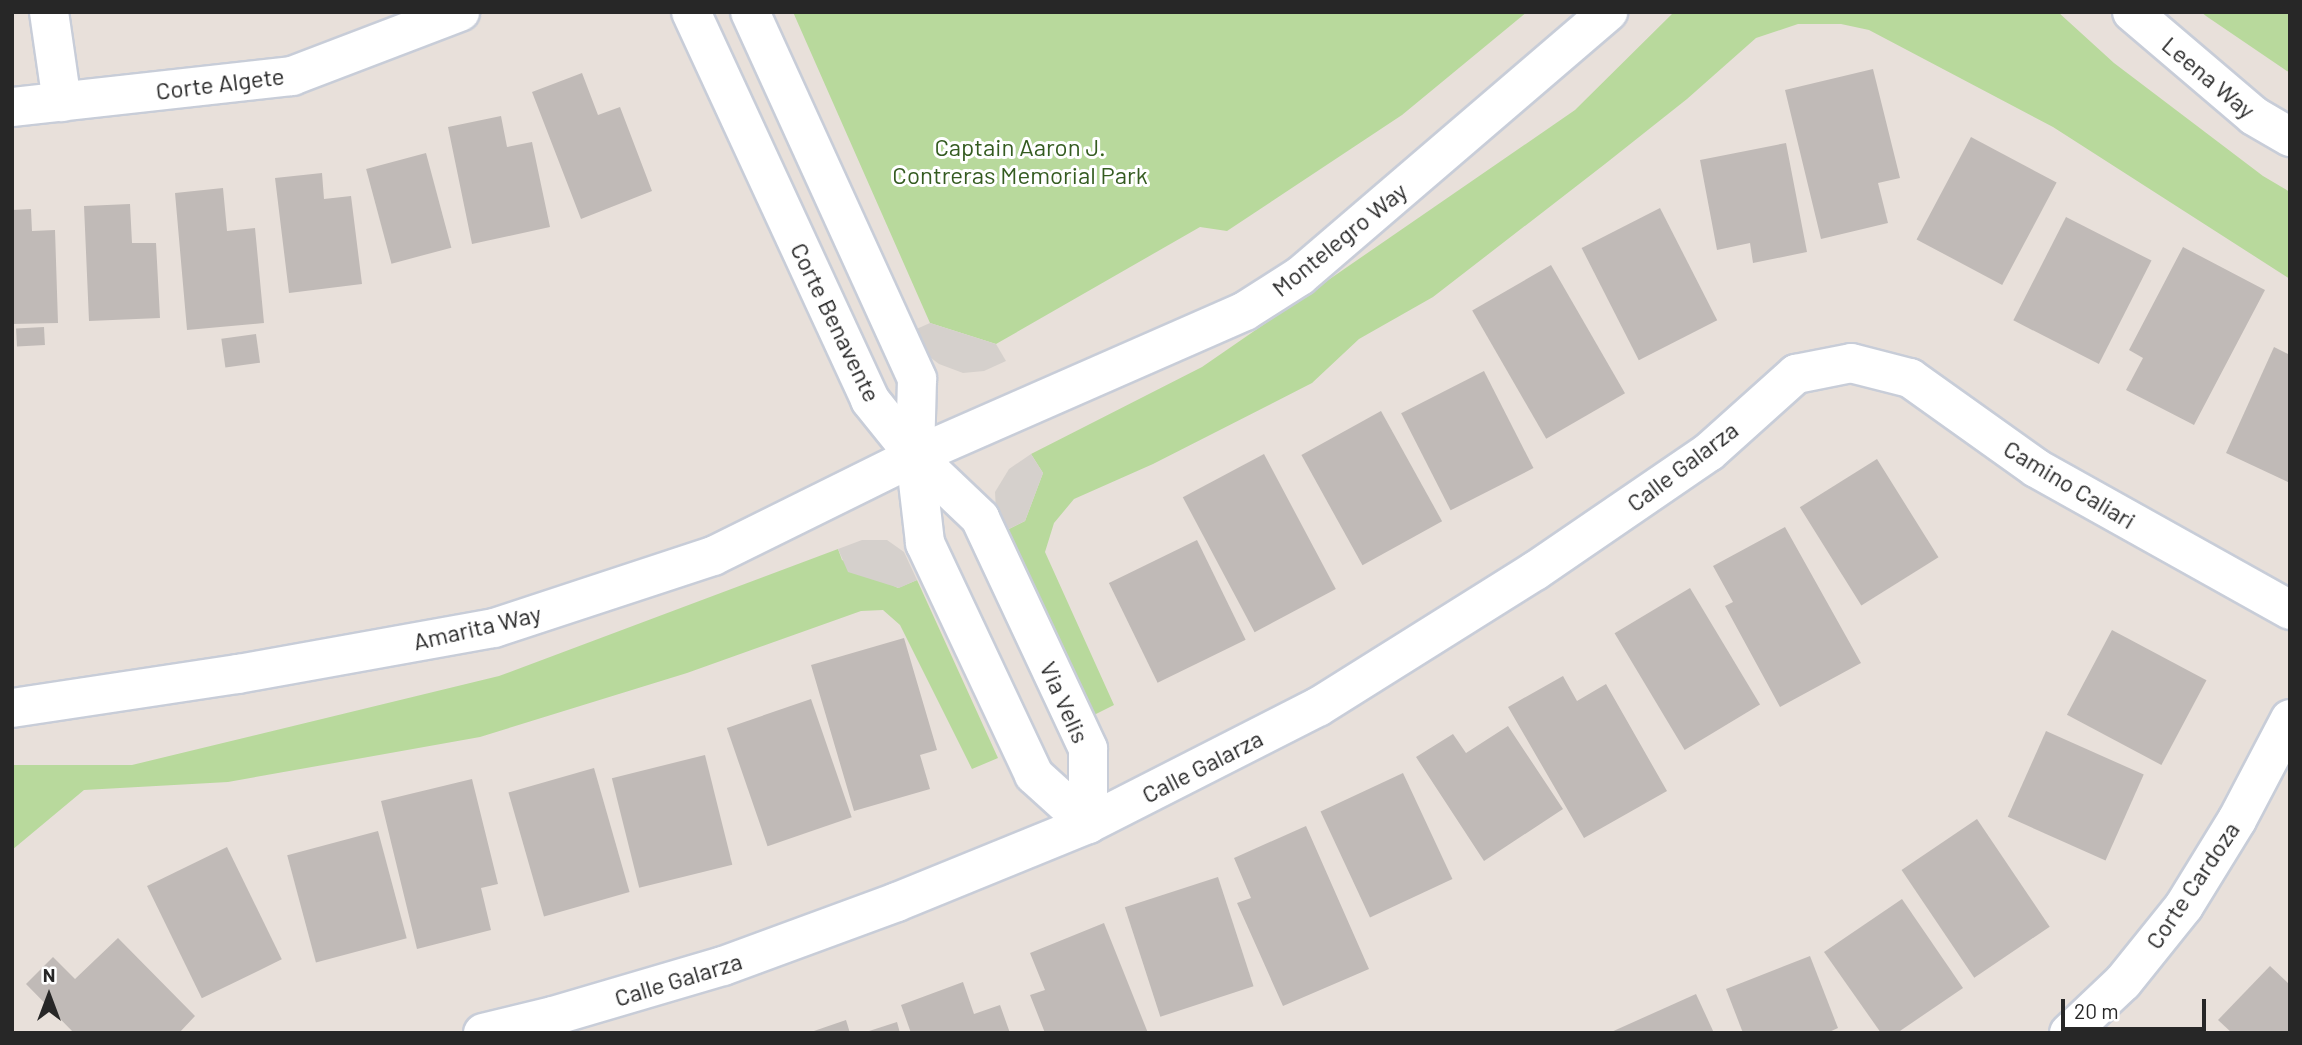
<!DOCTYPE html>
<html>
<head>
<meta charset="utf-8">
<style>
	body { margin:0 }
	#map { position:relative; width:2302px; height:1045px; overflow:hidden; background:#e8e0da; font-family:Barlow,sans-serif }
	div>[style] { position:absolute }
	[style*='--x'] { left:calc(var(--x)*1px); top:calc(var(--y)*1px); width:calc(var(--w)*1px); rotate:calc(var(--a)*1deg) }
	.green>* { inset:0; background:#b8d99c }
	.plaza>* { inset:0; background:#d5d0cc }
	.building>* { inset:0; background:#c0bab7; transform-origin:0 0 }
	.roads { filter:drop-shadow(2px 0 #c8cdd8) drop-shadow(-2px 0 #c8cdd8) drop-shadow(0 2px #c8cdd8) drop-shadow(0 -2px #c8cdd8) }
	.minor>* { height:38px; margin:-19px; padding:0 19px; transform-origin:19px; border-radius:19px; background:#fff }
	span { translate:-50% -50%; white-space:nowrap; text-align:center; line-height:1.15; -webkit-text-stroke:6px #fff; paint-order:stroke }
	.street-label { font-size:24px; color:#272727 }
	.park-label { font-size:24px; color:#345b20 }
	.frame { position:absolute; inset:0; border:14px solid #272727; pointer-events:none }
	.north { position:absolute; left:14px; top:961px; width:70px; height:70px; -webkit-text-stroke:5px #fff; paint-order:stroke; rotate:0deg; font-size:19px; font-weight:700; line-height:28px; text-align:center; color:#272727 }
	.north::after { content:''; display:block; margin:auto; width:24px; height:32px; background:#272727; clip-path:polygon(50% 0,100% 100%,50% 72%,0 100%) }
	.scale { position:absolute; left:2061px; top:999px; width:145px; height:32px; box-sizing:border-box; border:4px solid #272727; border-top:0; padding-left:9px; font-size:21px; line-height:24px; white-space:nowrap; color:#272727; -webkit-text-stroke:5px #fff; paint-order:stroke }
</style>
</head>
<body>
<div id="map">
	<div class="green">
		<i style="clip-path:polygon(793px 12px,1527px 12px,1402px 115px,1227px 231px,1200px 227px,996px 344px,930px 323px)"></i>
		<i style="clip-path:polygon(1674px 12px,2058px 12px,2114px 63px,2263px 176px,2290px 192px,2290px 279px,2053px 127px,1869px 30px,1841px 24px,1798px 24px,1756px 38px,1687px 99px,1605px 164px,1433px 297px,1359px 339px,1312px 383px,1153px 464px,1074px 499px,1054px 523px,1045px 552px,1114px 705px,1094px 715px,1005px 531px,1025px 521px,1043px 473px,1031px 454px,1202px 367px,1575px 110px)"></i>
		<i style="clip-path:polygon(2201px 12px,2290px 12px,2290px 73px,2206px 16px)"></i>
		<i style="clip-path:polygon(838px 549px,842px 560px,898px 588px,917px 580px,998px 758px,972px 769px,900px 625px,883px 610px,861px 611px,687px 673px,480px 737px,228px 782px,84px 790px,12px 850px,12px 765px,132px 765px,499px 676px)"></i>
	</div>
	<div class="plaza">
		<i style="clip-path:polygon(930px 323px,996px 344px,1006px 361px,984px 371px,963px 373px,939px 364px,922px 351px,912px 331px)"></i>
		<i style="clip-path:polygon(1031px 454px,1043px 473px,1025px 521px,1005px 531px,996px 511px,995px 492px,1009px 469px)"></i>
		<i style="clip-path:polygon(862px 540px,887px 540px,904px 552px,917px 580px,899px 588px,848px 572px,838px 549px)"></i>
	</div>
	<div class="building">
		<i style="clip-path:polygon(1873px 69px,1900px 178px,1878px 183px,1888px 223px,1821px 239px,1785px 90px)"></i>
		<i style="clip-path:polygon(582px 73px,598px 115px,620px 107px,652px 191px,581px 219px,532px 92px)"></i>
		<i style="clip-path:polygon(501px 116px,507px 147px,532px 142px,550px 227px,472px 244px,448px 127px)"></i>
		<i style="left:1971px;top:137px;width:97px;height:116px;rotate:28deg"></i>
		<i style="clip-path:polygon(1786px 143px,1807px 252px,1753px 263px,1750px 243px,1717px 250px,1700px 160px)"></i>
		<i style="left:426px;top:153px;width:98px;height:62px;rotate:75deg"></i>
		<i style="clip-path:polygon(322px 173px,324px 199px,351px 196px,362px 284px,289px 293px,275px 178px)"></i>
		<i style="clip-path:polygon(223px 188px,227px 231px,255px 228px,264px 323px,187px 330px,175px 193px)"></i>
		<i style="clip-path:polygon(130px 204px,132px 243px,156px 243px,160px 318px,89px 321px,84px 206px)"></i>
		<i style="left:1660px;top:208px;width:126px;height:88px;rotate:63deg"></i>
		<i style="clip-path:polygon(31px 209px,32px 231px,55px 230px,58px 323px,12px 324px,12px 210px)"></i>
		<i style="left:2066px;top:217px;width:96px;height:116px;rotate:27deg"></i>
		<i style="clip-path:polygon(2183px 247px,2265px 290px,2194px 425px,2126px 390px,2143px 358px,2129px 350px)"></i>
		<i style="left:1551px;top:265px;width:148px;height:91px;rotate:60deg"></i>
		<i style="left:44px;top:327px;width:18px;height:28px;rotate:87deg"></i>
		<i style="left:256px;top:334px;width:29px;height:35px;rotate:82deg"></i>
		<i style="clip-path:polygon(2274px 347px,2290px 355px,2290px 483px,2226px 453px)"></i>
		<i style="left:1484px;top:371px;width:109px;height:93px;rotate:63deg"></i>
		<i style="left:1381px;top:411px;width:126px;height:91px;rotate:61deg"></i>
		<i style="left:1264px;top:454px;width:153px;height:92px;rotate:62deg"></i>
		<i style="left:1877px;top:459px;width:116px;height:91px;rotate:58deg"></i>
		<i style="clip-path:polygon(1785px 527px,1861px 663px,1780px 707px,1725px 606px,1733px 602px,1713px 566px)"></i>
		<i style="left:1197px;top:540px;width:111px;height:98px;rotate:64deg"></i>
		<i style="left:1690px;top:588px;width:136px;height:88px;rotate:59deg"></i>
		<i style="left:2112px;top:630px;width:107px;height:96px;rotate:28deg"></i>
		<i style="clip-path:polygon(904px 638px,937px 750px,920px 755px,930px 789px,854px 811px,811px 665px)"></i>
		<i style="clip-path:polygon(1563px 676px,1577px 701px,1606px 684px,1667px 791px,1584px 838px,1508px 707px)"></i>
		<i style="left:811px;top:699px;width:125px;height:89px;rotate:71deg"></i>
		<i style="clip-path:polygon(1508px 726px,1563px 809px,1484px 861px,1416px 757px,1453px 734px,1466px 753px)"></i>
		<i style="left:2046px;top:731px;width:107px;height:94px;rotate:24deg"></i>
		<i style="left:705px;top:755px;width:113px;height:96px;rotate:76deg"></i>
		<i style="left:594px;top:768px;width:129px;height:89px;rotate:74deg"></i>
		<i style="left:1403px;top:773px;width:117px;height:91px;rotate:65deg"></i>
		<i style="clip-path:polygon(472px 779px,498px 884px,481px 888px,491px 930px,417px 949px,381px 801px)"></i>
		<i style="left:1977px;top:819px;width:130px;height:91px;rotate:56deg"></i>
		<i style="clip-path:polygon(1306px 826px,1369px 969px,1283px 1006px,1237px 903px,1251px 898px,1234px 858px)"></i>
		<i style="left:378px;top:831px;width:111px;height:94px;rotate:75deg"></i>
		<i style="left:227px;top:847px;width:125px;height:89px;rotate:64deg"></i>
		<i style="left:1218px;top:877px;width:115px;height:98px;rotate:72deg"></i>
		<i style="clip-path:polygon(1902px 899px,1963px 988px,1897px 1033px,1881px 1033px,1824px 952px)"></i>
		<i style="clip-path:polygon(1104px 923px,1148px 1033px,1045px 1033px,1030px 995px,1045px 990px,1030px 953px)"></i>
		<i style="clip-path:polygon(118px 938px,195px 1016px,179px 1033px,74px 1033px,26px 984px,53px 957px,75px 979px)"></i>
		<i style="clip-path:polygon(1810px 956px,1838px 1028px,1827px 1033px,1743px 1033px,1726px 989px)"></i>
		<i style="clip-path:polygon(2270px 966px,2290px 985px,2290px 1033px,2232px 1033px,2218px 1020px)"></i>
		<i style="clip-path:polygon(963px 982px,974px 1014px,1000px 1005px,1010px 1033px,911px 1033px,901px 1005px)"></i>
		<i style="clip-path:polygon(1696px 994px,1714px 1033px,1609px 1033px)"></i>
		<i style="clip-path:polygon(846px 1020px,850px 1033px,811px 1033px,811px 1032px)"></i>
		<i style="clip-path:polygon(897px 1022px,900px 1033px,867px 1033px,866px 1032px)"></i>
	</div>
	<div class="roads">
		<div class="minor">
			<i style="--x:49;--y:12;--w:91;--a:81.8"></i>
			<i style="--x:691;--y:12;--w:427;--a:65.2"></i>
			<i style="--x:870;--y:400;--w:72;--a:51.2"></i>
			<i style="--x:915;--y:456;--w:90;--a:43.6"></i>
			<i style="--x:980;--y:518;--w:255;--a:64.9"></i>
			<i style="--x:1088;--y:749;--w:75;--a:90"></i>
			<i style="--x:750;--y:12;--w:403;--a:65.5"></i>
			<i style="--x:917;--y:379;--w:77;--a:91.5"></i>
			<i style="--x:915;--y:456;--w:88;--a:83.4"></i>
			<i style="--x:925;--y:543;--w:256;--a:64.8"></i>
			<i style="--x:1034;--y:775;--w:73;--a:42.2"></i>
			<i style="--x:2132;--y:12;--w:160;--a:40.4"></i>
			<i style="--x:2254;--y:116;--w:42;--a:30.3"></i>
			<i style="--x:12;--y:107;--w:282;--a:-6.3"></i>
			<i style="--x:292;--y:76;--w:180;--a:-20.9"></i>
			<i style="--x:12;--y:708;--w:229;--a:-8.6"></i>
			<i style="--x:238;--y:674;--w:260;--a:-10.2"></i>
			<i style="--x:494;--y:628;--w:231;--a:-18.2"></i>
			<i style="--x:713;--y:556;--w:225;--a:-26.3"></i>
			<i style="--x:915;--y:456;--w:360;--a:-23.7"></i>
			<i style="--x:1245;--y:311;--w:65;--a:-32.5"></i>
			<i style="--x:1300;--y:276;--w:406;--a:-40.6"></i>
			<i style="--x:483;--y:1033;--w:72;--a:-13.7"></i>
			<i style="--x:553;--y:1016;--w:177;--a:-16.4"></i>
			<i style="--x:723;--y:966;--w:185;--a:-20.2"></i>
			<i style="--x:897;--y:902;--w:206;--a:-22.2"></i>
			<i style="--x:1088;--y:824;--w:258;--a:-27"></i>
			<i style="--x:1318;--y:707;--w:256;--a:-32.1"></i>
			<i style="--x:1535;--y:571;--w:211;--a:-34.4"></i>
			<i style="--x:1709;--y:452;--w:117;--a:-41.9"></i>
			<i style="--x:1796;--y:374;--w:56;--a:-11.3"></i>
			<i style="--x:1851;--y:363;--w:61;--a:14.3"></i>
			<i style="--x:1910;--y:378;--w:155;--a:35.5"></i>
			<i style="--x:2036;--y:468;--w:291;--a:29.2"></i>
			<i style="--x:2069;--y:1033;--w:74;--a:-43.4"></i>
			<i style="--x:2123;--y:982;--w:97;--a:-51.2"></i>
			<i style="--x:2184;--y:906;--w:101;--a:-58.4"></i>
			<i style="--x:2237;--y:820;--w:114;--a:-62.3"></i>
		</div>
	</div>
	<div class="street-label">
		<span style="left:2209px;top:77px;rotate:40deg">Leena Way</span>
		<span style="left:220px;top:83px;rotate:-7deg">Corte Algete</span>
		<span style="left:1339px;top:239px;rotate:-39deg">Montelegro Way</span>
		<span style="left:836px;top:322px;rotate:64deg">Corte Benavente</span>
		<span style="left:1682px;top:466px;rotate:-37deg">Calle Galarza</span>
		<span style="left:2070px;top:484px;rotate:31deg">Camino Caliari</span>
		<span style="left:477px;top:627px;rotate:-13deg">Amarita Way</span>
		<span style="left:1065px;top:702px;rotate:66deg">Via Velis</span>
		<span style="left:1202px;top:766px;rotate:-27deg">Calle Galarza</span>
		<span style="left:2192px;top:885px;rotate:-56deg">Corte Cardoza</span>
		<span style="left:678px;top:979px;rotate:-17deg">Calle Galarza</span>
	</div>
	<div class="park-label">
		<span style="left:1020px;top:161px">Captain Aaron J.<br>Contreras Memorial Park</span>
	</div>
	<div class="frame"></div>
	<div class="north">N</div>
	<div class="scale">20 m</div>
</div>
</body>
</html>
